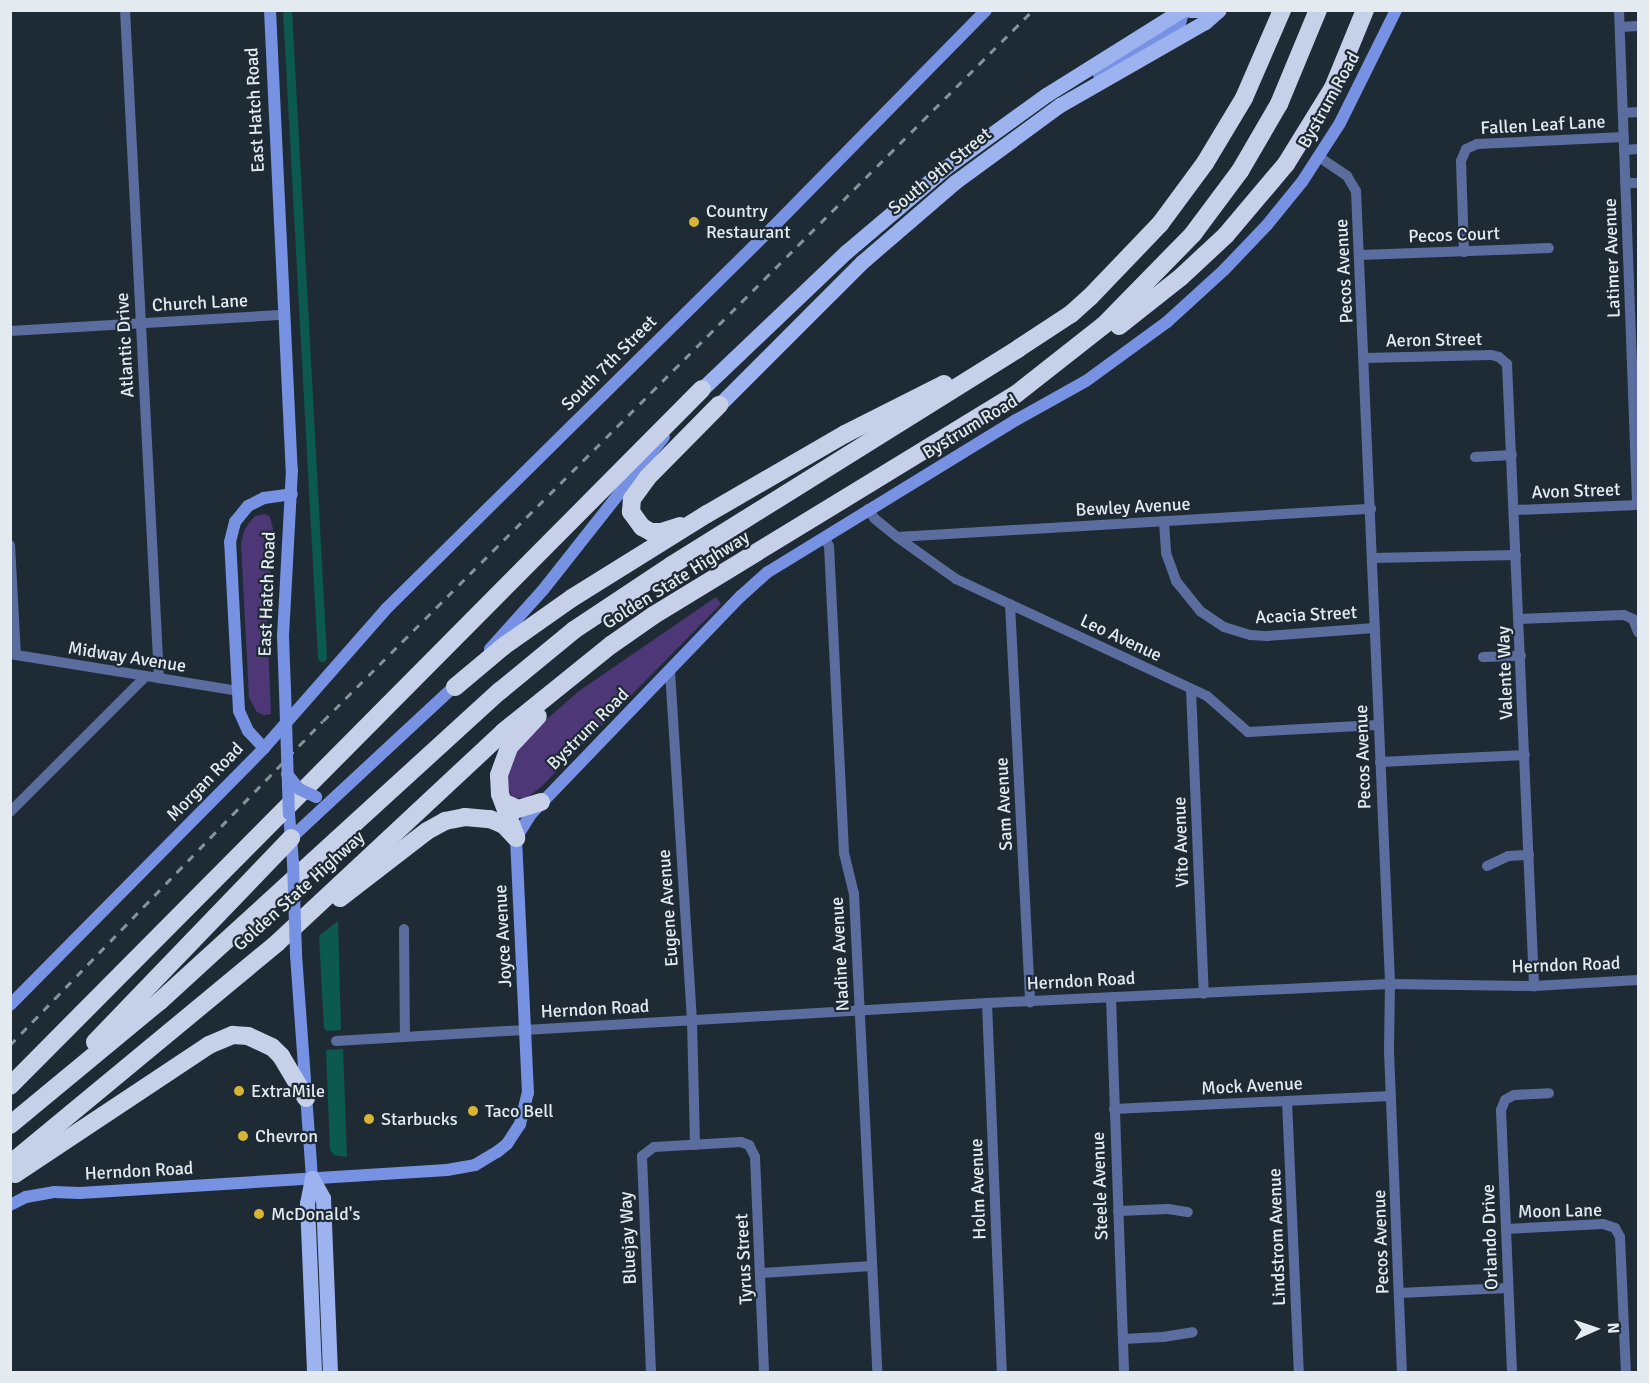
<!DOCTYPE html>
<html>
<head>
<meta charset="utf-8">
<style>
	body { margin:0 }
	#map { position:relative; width:1649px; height:1383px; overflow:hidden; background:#1f2b34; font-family:Signika,sans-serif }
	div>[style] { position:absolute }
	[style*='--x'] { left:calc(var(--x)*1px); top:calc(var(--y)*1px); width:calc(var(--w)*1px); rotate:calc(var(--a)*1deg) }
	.green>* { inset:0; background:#4e3777 }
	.water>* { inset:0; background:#0c594f }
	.canal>* { height:9px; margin:-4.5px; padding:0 4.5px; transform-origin:4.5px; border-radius:4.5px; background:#0c594f }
	.street>* { height:10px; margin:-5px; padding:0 5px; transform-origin:5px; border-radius:5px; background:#5b6d9e }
	.secondary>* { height:12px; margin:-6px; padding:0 6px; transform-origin:6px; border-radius:6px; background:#7792e2 }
	.primary>* { height:15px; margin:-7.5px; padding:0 7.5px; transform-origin:7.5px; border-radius:7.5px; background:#9cb3f0 }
	.highway>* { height:18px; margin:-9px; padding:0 9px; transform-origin:9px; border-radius:9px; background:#c6d0e9 }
	.rail>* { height:3px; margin-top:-1.5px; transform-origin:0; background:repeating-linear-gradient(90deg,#879199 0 8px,transparent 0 16px) }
	.secondary-bridge>* { height:12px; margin:-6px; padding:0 6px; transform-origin:6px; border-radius:6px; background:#7792e2 }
	.dots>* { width:16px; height:16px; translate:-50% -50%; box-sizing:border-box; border:3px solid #1f2b34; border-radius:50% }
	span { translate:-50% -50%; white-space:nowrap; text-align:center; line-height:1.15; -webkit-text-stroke:4.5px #1f2b34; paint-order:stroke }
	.street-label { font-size:18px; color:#e3ebf1 }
	.poi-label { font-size:18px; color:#e3ebf1 }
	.left { translate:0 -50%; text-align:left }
	.frame { position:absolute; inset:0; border:12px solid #e3ebf1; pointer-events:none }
	.north { position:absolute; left:1565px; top:1299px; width:60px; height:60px; -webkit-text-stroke:4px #1f2b34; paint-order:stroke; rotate:87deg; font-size:16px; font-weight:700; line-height:24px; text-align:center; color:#e3ebf1 }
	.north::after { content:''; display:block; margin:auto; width:21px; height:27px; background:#e3ebf1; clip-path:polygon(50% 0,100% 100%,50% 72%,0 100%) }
</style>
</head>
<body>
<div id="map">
	<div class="green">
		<i style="clip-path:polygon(265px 514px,270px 517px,273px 529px,267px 616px,271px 714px,264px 715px,257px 712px,249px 698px,241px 544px,244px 531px,249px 523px,255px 516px)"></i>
		<i style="clip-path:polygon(716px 597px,721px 604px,541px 787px,526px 798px,515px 798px,511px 794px,508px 788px,507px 764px,523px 740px,579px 691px)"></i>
	</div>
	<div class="water">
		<i style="clip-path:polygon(338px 921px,341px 1030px,327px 1031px,324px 1028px,319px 936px)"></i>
		<i style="clip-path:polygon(343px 1049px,347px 1157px,334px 1155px,330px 1150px,326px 1050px)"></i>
	</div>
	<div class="canal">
		<i style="--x:287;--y:10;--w:648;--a:86.9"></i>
	</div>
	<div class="street">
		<i style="--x:125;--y:10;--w:669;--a:87.09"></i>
		<i style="--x:1619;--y:10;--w:495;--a:87.9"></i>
		<i style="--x:1620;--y:27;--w:18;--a:-3"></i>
		<i style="--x:1623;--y:113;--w:15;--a:-4"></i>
		<i style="--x:1624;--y:150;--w:14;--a:-4"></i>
		<i style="--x:1319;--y:157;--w:34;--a:34"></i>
		<i style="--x:1347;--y:176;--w:17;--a:59"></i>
		<i style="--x:1356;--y:191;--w:794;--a:87.54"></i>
		<i style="--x:1390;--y:984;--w:67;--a:90.9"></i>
		<i style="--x:1389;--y:1051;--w:321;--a:87.7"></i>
		<i style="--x:1625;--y:183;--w:13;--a:0"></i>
		<i style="--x:1464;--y:252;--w:91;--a:-91.9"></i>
		<i style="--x:1461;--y:161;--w:13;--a:-67"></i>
		<i style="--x:1466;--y:149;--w:12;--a:-24"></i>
		<i style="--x:1477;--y:144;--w:147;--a:-2.7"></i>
		<i style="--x:1360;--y:255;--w:189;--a:-2.1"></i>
		<i style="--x:10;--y:331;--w:273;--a:-3.4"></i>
		<i style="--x:1365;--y:358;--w:126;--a:-1.4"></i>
		<i style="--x:1491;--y:355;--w:8;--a:14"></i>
		<i style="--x:1499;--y:357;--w:11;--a:41"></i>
		<i style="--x:1507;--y:364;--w:623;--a:87.51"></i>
		<i style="--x:1475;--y:457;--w:37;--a:-3"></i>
		<i style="--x:868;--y:509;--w:12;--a:55"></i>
		<i style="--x:875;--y:519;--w:28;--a:39"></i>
		<i style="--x:897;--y:537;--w:72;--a:35.4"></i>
		<i style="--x:956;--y:579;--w:277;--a:25"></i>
		<i style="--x:1207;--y:696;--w:55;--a:41.3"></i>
		<i style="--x:1248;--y:732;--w:130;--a:-3.1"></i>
		<i style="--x:1515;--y:510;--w:123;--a:-2.3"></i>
		<i style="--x:1164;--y:522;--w:31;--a:86"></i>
		<i style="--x:1166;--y:553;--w:30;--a:70"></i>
		<i style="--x:1176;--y:581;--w:38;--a:51"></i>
		<i style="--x:1200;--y:611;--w:29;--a:34"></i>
		<i style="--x:1224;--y:627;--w:28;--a:17"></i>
		<i style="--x:1251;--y:635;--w:16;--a:4"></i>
		<i style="--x:1267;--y:636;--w:108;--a:-4.2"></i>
		<i style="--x:824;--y:537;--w:10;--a:61"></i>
		<i style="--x:829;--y:546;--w:307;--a:87.2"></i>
		<i style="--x:844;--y:853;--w:42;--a:76.3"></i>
		<i style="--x:854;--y:894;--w:479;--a:87.2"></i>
		<i style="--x:897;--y:537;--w:475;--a:-3.4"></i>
		<i style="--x:10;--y:545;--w:110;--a:86.9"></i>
		<i style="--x:1373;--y:558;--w:143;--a:-1.2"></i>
		<i style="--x:1010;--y:604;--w:399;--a:87.1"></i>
		<i style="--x:1519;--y:619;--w:105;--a:-2.2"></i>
		<i style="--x:1624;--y:615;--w:10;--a:24"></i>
		<i style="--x:1633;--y:619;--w:14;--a:69"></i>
		<i style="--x:10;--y:654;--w:231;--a:9.2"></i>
		<i style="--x:1483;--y:657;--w:38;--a:-2"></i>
		<i style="--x:670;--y:671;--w:351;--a:86.4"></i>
		<i style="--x:692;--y:1021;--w:124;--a:88.6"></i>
		<i style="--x:1191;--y:689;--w:305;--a:87.6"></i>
		<i style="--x:1380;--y:762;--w:145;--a:-2.8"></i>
		<i style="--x:10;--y:812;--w:192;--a:-45"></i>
		<i style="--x:1487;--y:866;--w:23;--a:-25"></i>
		<i style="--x:1508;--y:856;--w:21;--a:-3"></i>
		<i style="--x:404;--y:929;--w:107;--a:89.5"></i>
		<i style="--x:1111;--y:998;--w:374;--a:88"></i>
		<i style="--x:987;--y:1003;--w:369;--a:87.7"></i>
		<i style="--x:336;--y:1041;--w:652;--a:-3.34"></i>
		<i style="--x:987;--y:1003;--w:403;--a:-2.7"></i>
		<i style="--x:1390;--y:984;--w:144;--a:0.8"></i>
		<i style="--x:1534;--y:986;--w:104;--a:-3.3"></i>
		<i style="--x:1287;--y:1101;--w:271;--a:87.5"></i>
		<i style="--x:1114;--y:1109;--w:277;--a:-2.7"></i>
		<i style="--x:1118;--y:1211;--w:50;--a:-2.3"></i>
		<i style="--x:1168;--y:1209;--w:20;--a:9"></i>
		<i style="--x:1506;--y:1229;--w:97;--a:-3"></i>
		<i style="--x:1603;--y:1224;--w:13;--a:18"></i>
		<i style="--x:1615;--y:1228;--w:10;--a:61"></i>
		<i style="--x:1620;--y:1237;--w:135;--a:87.5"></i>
		<i style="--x:761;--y:1273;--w:111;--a:-3.6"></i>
		<i style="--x:1399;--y:1293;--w:109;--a:-2.6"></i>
		<i style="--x:1123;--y:1339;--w:40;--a:-2.9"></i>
		<i style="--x:1163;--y:1337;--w:30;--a:-9"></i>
		<i style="--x:651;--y:1372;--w:216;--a:-92.4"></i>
		<i style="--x:642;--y:1156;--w:15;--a:-37"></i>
		<i style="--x:654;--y:1147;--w:87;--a:-3.3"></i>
		<i style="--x:741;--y:1142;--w:9;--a:21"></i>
		<i style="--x:749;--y:1145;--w:13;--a:63"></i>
		<i style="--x:755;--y:1157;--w:215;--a:87.6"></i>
		<i style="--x:1512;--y:1372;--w:262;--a:-92.4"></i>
		<i style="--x:1501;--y:1110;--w:11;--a:-68"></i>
		<i style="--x:1505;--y:1100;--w:10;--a:-29"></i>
		<i style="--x:1514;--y:1095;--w:35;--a:-3"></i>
	</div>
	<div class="secondary">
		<i style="--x:270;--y:10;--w:461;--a:87.3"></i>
		<i style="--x:292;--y:470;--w:166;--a:93.1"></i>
		<i style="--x:283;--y:636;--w:54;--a:87.9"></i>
		<i style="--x:1099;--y:75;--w:29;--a:-36"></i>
		<i style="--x:1122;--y:58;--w:68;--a:-31.1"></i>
		<i style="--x:1180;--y:23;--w:14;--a:-73"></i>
		<i style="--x:490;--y:649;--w:79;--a:-48.1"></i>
		<i style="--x:543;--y:590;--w:195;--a:-51.7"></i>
		<i style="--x:264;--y:748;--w:23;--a:-133"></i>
		<i style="--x:248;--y:731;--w:22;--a:-114"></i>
		<i style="--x:239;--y:711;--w:169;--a:-93"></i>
		<i style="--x:230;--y:542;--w:21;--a:-76"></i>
		<i style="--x:235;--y:522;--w:21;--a:-51"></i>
		<i style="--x:248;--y:506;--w:18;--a:-27"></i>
		<i style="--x:264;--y:498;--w:28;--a:-8"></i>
		<i style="--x:289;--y:814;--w:49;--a:85.3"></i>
		<i style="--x:291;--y:838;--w:228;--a:-42.9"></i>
		<i style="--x:296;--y:955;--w:224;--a:85.9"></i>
		<i style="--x:10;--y:1005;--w:361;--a:-45.3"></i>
		<i style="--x:264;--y:748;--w:185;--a:-48.7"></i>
		<i style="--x:386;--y:609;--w:542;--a:-44.63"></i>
		<i style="--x:772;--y:228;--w:305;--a:-45.5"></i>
		<i style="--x:10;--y:1205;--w:18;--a:-27"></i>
		<i style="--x:26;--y:1197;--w:28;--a:-10"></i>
		<i style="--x:54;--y:1192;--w:26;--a:2"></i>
		<i style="--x:80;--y:1193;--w:368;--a:-3.6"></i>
		<i style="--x:447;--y:1170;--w:28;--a:-10"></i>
		<i style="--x:475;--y:1165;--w:26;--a:-31"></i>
		<i style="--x:497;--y:1152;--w:13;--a:-39"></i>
		<i style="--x:507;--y:1144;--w:24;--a:-57"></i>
		<i style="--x:520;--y:1124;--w:32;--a:-76"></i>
		<i style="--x:528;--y:1093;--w:255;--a:-92.7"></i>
		<i style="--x:516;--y:838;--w:28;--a:-58"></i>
		<i style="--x:531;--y:814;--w:303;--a:-46.1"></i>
		<i style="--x:741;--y:596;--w:36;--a:-42"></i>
		<i style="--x:768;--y:572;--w:291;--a:-31.5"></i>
		<i style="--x:1016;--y:420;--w:80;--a:-29.1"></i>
		<i style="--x:1086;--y:381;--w:100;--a:-36.1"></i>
		<i style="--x:1167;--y:322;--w:77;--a:-42.4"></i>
		<i style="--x:1224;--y:270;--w:62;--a:-46.3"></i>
		<i style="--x:1267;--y:225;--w:55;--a:-50.9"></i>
		<i style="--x:1302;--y:182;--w:70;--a:-57.2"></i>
		<i style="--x:1340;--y:123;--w:126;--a:-63.6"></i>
	</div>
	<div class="primary">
		<i style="--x:1190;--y:10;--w:19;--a:0"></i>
		<i style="--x:702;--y:389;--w:199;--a:-43.6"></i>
		<i style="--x:846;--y:252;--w:130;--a:-40.3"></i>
		<i style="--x:945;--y:168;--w:125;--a:-35.9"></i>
		<i style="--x:1046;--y:95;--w:160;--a:-32"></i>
		<i style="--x:719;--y:405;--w:202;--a:-45"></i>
		<i style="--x:862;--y:262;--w:123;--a:-40.7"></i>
		<i style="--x:955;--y:182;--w:130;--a:-36.3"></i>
		<i style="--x:1060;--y:105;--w:167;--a:-29.8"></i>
		<i style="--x:1205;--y:22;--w:18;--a:-41"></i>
		<i style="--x:312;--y:1178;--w:23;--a:61"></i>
		<i style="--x:323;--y:1198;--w:174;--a:87.7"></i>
		<i style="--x:312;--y:1178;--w:25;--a:101"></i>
		<i style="--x:307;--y:1203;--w:169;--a:87.6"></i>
	</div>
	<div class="highway">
		<i style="--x:1119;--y:326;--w:79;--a:-38.3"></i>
		<i style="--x:1181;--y:277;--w:62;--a:-43"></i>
		<i style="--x:1226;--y:235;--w:93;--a:-49.8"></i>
		<i style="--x:1286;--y:164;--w:89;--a:-58.3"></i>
		<i style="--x:1333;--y:88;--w:84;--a:-67.7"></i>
		<i style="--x:680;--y:526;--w:19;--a:162"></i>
		<i style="--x:662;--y:532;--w:11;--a:180"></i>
		<i style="--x:651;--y:532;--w:10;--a:-151"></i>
		<i style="--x:642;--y:527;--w:19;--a:-126"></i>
		<i style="--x:631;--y:512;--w:13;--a:-86"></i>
		<i style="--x:632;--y:499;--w:26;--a:-54"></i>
		<i style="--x:647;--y:478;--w:103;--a:-45.4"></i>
		<i style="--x:455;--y:687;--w:64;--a:-39.9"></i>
		<i style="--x:504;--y:646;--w:83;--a:-35.2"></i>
		<i style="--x:572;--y:598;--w:159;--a:-31.9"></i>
		<i style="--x:707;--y:514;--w:160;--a:-30.1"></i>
		<i style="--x:845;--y:434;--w:111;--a:-26.8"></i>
		<i style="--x:505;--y:803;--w:14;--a:25"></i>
		<i style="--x:518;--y:809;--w:24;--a:-17"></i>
		<i style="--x:516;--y:837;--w:46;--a:-110.4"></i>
		<i style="--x:500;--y:794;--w:19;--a:-93"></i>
		<i style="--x:499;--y:775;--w:30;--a:-70"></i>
		<i style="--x:509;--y:747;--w:42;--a:-46.9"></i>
		<i style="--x:340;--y:898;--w:110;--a:-37.6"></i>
		<i style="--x:427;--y:831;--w:21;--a:-29"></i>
		<i style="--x:445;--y:821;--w:20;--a:-11"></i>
		<i style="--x:465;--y:817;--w:25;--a:5"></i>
		<i style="--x:490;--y:819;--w:15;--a:23"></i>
		<i style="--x:504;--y:825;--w:18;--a:47"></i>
		<i style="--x:95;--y:1042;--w:283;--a:-46.1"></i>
		<i style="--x:10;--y:1086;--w:982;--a:-45.21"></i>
		<i style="--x:10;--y:1125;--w:195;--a:-39.6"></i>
		<i style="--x:160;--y:1001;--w:460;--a:-42.4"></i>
		<i style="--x:500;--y:691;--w:96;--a:-39.5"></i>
		<i style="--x:574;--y:630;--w:118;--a:-33.6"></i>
		<i style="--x:672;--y:565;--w:409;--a:-32"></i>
		<i style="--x:1019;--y:348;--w:62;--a:-33.2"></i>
		<i style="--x:1071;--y:314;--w:25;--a:-42"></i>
		<i style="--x:1090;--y:297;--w:101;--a:-46.2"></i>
		<i style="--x:1160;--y:224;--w:76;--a:-53.6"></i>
		<i style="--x:1205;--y:163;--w:76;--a:-59"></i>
		<i style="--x:1244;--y:98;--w:96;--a:-66.6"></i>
		<i style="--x:10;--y:1164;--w:347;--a:-39.6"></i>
		<i style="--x:277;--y:943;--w:309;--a:-43"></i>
		<i style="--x:503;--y:732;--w:139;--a:-38.9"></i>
		<i style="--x:611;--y:645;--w:52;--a:-34.9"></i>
		<i style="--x:654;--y:615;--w:423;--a:-31.4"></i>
		<i style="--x:1015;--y:395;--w:113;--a:-38.2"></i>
		<i style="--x:1104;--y:325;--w:127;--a:-45.6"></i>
		<i style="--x:1193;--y:234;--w:79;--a:-53.3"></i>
		<i style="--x:1240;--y:171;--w:78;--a:-59.8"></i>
		<i style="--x:1279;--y:104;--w:102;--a:-67.5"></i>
		<i style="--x:15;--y:1174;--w:233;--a:-33.6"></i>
		<i style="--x:209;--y:1045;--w:26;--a:-23"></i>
		<i style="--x:233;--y:1035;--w:15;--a:4"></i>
		<i style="--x:248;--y:1036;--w:26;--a:25"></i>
		<i style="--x:272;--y:1047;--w:13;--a:45"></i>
		<i style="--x:281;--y:1056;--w:49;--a:59.2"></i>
	</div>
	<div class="rail">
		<i style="--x:10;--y:1045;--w:450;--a:-46"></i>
		<i style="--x:323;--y:721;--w:1005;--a:-45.04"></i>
	</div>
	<div class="secondary-bridge">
		<i style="--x:285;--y:690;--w:124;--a:88.2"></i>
		<i style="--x:287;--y:774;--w:19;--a:51"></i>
		<i style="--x:299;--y:789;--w:19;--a:25"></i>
		<i style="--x:293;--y:863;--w:92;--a:88.1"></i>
	</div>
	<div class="dots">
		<i style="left:694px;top:222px;background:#d7b434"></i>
		<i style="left:239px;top:1091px;background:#d7b434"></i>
		<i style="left:473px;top:1111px;background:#d7b434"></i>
		<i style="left:369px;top:1119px;background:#d7b434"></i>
		<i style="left:243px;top:1136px;background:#d7b434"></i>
		<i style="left:259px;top:1214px;background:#d7b434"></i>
	</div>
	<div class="street-label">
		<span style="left:1329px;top:100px;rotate:-61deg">Bystrum Road</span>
		<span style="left:255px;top:110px;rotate:-93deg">East Hatch Road</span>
		<span style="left:1543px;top:125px;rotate:-3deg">Fallen Leaf Lane</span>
		<span style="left:940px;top:171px;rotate:-39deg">South 9th Street</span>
		<span style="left:1454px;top:235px;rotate:-2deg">Pecos Court</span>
		<span style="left:1612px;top:258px;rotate:-92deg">Latimer Avenue</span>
		<span style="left:1344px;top:271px;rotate:-93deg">Pecos Avenue</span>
		<span style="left:200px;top:303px;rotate:-3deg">Church Lane</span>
		<span style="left:1434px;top:340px;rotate:-1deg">Aeron Street</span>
		<span style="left:125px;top:345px;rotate:-93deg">Atlantic Drive</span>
		<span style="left:609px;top:363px;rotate:-45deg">South 7th Street</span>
		<span style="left:970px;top:427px;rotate:-31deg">Bystrum Road</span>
		<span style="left:1576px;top:491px;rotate:-2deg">Avon Street</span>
		<span style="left:1133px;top:507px;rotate:-3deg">Bewley Avenue</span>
		<span style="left:676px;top:580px;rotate:-32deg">Golden State Highway</span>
		<span style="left:267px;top:594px;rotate:-88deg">East Hatch Road</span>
		<span style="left:1306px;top:615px;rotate:-3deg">Acacia Street</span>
		<span style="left:1121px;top:638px;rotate:25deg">Leo Avenue</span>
		<span style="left:127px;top:657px;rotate:9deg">Midway Avenue</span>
		<span style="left:1505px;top:673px;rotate:-92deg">Valente Way</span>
		<span style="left:588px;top:729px;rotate:-45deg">Bystrum Road</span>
		<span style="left:1363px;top:757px;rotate:-92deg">Pecos Avenue</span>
		<span style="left:205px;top:782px;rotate:-46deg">Morgan Road</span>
		<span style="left:1004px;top:804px;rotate:-93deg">Sam Avenue</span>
		<span style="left:1181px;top:842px;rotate:-92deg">Vito Avenue</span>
		<span style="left:299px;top:891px;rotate:-42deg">Golden State Highway</span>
		<span style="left:668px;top:908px;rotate:-94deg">Eugene Avenue</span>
		<span style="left:503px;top:936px;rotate:-93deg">Joyce Avenue</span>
		<span style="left:840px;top:954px;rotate:-93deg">Nadine Avenue</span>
		<span style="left:1566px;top:965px;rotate:-2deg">Herndon Road</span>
		<span style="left:1081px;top:981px;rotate:-3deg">Herndon Road</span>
		<span style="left:595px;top:1009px;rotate:-3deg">Herndon Road</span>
		<span style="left:1252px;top:1086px;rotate:-3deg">Mock Avenue</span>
		<span style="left:139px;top:1171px;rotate:-3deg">Herndon Road</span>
		<span style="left:1100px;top:1186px;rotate:-92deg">Steele Avenue</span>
		<span style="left:978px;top:1189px;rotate:-92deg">Holm Avenue</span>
		<span style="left:1560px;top:1211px;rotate:-1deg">Moon Lane</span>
		<span style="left:1277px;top:1237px;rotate:-92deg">Lindstrom Avenue</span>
		<span style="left:1490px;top:1237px;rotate:-92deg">Orlando Drive</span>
		<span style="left:628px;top:1238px;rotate:-93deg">Bluejay Way</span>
		<span style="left:1381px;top:1242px;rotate:-92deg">Pecos Avenue</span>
		<span style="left:744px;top:1259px;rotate:-93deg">Tyrus Street</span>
	</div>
	<div class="poi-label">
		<span class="left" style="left:706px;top:222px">Country<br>Restaurant</span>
		<span class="left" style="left:251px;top:1091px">ExtraMile</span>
		<span class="left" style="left:485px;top:1111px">Taco Bell</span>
		<span class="left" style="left:381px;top:1119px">Starbucks</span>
		<span class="left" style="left:255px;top:1136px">Chevron</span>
		<span class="left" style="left:271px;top:1214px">McDonald's</span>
	</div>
	<div class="frame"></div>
	<div class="north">N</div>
</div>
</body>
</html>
